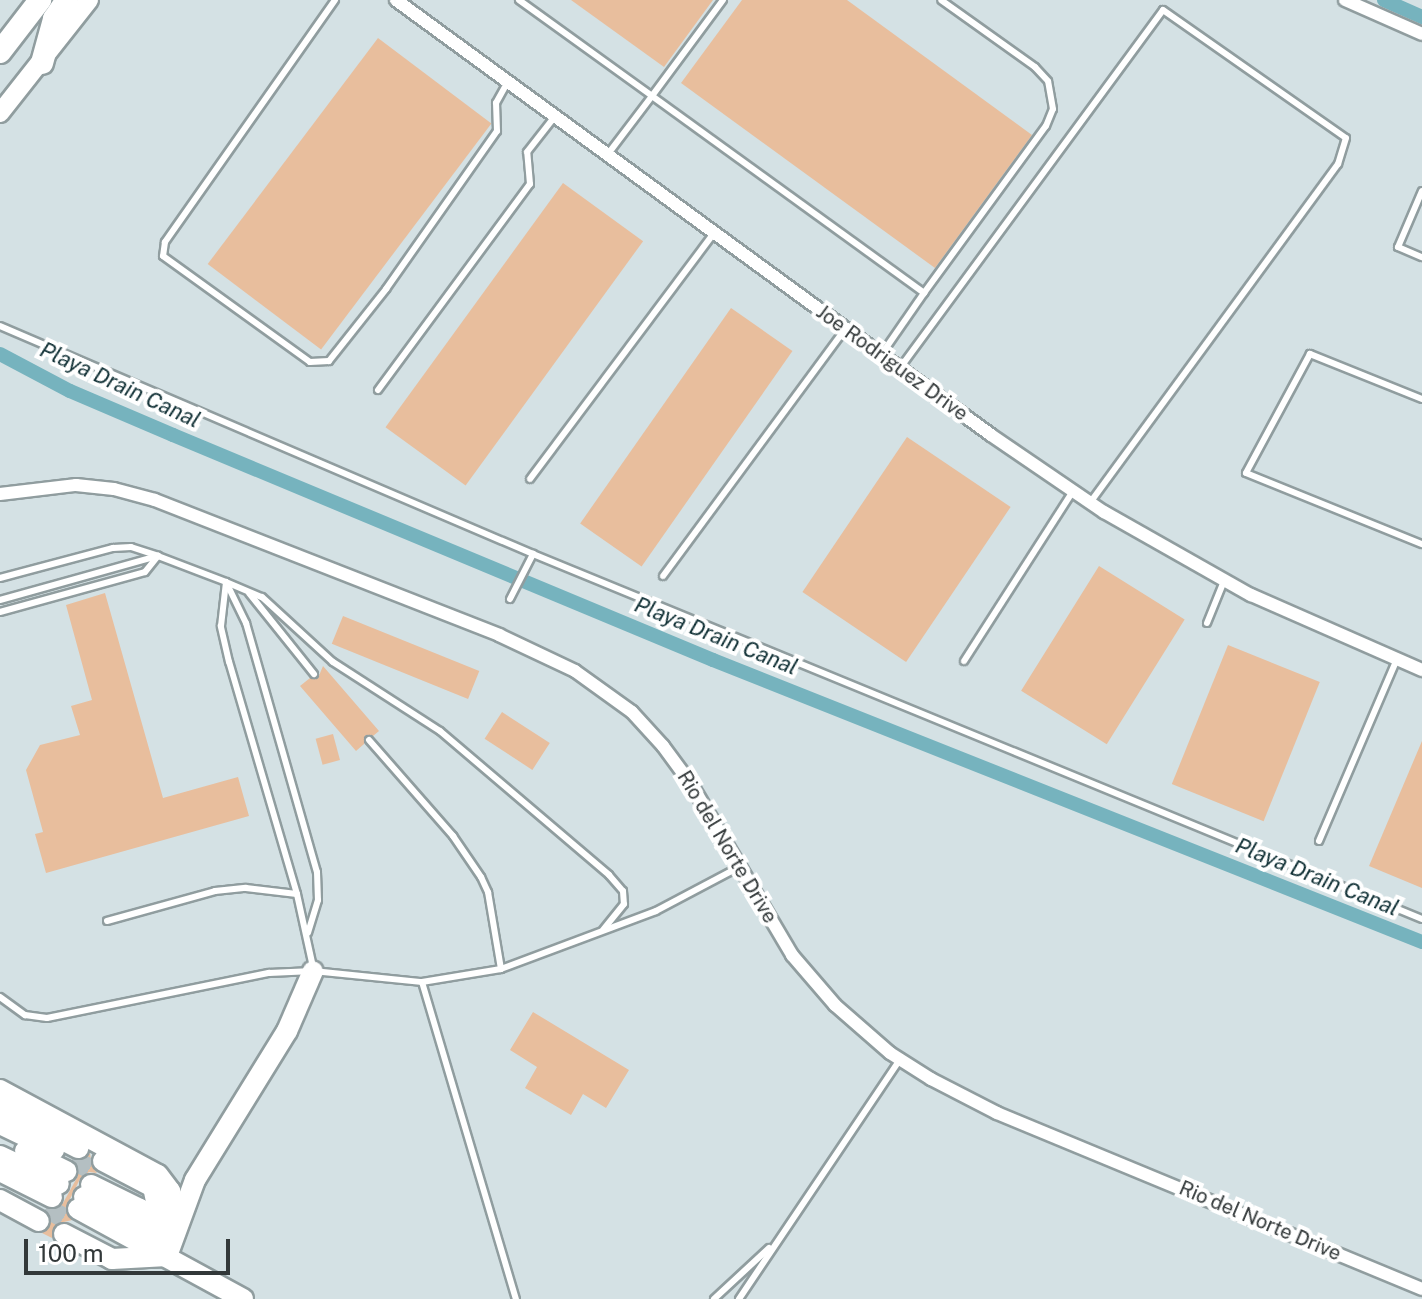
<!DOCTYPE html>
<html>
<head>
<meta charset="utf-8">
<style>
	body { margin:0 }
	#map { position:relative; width:1422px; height:1299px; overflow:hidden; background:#d4e1e4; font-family:"Public Sans",sans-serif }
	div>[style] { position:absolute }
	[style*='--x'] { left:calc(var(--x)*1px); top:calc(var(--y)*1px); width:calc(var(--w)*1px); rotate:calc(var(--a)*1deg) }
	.canal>* { height:14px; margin:-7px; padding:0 7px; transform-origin:7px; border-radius:7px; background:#76b3be }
	.building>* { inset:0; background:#e8be9d; transform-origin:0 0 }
	.primary-tunnel>* { height:20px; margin-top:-10px; transform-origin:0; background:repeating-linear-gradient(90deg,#b4bfc2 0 20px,transparent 0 30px) }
	.roads { filter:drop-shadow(2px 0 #909d9f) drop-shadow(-2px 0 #909d9f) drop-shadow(0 2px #909d9f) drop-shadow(0 -2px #909d9f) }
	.service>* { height:6px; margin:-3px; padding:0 3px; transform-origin:3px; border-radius:3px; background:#fff }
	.minor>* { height:12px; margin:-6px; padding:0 6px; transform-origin:6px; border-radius:6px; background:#fff }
	.secondary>* { height:18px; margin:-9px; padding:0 9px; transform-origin:9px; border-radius:9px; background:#fff }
	.primary>* { height:20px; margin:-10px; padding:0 10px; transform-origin:10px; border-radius:10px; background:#fff }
	.motorway>* { height:22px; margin:-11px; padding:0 11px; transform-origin:11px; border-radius:11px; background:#fff }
	span { translate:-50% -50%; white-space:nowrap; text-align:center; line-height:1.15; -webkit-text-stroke:8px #fff; paint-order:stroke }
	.street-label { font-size:20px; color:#323839 }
	.water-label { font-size:22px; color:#0f2f34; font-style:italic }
	.scale { position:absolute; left:24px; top:1239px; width:206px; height:36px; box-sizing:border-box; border:4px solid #323839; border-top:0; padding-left:10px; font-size:24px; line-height:28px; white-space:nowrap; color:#323839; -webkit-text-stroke:6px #fff; paint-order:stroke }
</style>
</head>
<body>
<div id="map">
	<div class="canal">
		<i style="--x:1384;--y:0;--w:42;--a:24.1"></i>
		<i style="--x:0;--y:354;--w:79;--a:27.9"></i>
		<i style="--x:70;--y:391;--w:112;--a:23.1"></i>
		<i style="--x:173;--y:435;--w:585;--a:22.62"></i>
		<i style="--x:713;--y:660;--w:763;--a:21.69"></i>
	</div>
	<div class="building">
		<i style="clip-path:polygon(571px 0,713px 0,664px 67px)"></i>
		<i style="clip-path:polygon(742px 0,847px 0,1032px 135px,935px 268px,681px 83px)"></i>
		<i style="left:378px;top:38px;width:142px;height:283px;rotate:37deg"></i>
		<i style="left:563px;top:183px;width:99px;height:302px;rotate:36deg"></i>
		<i style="left:731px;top:308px;width:75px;height:263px;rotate:35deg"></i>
		<i style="left:907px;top:437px;width:125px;height:187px;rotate:34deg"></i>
		<i style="left:1099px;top:566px;width:101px;height:147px;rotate:32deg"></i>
		<i style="clip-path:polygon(105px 593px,163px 798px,238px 777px,249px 816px,46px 873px,35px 834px,43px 832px,26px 770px,40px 745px,80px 735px,71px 706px,92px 700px,66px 605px)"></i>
		<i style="left:343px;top:616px;width:147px;height:30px;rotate:22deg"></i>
		<i style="left:1228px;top:645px;width:99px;height:150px;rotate:22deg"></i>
		<i style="clip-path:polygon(323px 666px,379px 731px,373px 736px,366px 735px,364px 744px,356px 751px,300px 686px,310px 678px,318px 678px)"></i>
		<i style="left:502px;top:712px;width:57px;height:32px;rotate:33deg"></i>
		<i style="left:333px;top:734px;width:27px;height:18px;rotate:75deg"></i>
		<i style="clip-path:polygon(1422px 741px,1422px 888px,1369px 866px)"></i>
		<i style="clip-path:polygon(533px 1012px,629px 1070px,606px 1108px,583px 1094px,571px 1115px,525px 1088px,537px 1067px,510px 1050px)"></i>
		<i style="clip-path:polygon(90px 1153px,92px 1167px,97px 1173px,89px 1172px,80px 1179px,65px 1209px,72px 1220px,56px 1224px,52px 1238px,42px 1233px,52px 1221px,45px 1210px,58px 1208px,63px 1203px,78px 1176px,77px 1164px,72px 1160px,84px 1159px)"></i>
	</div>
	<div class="primary-tunnel">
		<i style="--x:72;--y:1159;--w:29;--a:29"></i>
		<i style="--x:46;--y:1208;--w:29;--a:29"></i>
	</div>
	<div class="roads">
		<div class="service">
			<i style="--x:335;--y:0;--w:296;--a:125.1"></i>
			<i style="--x:165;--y:242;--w:14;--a:98"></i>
			<i style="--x:163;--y:256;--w:181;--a:35.8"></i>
			<i style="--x:310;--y:362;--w:19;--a:-3"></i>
			<i style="--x:329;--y:361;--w:92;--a:-51.6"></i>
			<i style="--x:386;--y:289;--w:193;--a:-54.9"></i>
			<i style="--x:497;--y:131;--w:28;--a:-92"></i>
			<i style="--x:496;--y:103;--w:25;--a:-61"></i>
			<i style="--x:519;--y:0;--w:164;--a:35.8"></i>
			<i style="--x:652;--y:96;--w:73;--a:127.2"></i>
			<i style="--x:723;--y:0;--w:119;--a:126.5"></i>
			<i style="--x:652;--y:96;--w:336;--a:35.9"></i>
			<i style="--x:924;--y:293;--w:75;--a:124.7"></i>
			<i style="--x:1422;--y:191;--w:61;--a:113.2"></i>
			<i style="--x:1398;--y:247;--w:26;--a:23"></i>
			<i style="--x:924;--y:293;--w:207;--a:-53.9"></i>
			<i style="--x:1046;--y:126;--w:18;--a:-68"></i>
			<i style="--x:1053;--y:109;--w:28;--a:-100"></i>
			<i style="--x:1048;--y:81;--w:19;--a:-133"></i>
			<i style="--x:1035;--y:67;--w:115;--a:-144.5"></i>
			<i style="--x:0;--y:326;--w:580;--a:23.16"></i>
			<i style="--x:533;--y:554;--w:961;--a:22.32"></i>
			<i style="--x:900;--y:368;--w:444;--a:-53.7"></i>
			<i style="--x:1163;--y:10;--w:223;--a:35"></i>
			<i style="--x:1346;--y:138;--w:27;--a:107"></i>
			<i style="--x:1338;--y:164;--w:420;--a:126.2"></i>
			<i style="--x:378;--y:390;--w:256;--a:-53.6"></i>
			<i style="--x:530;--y:184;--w:32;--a:-95"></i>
			<i style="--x:527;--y:152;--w:47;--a:-51.9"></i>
			<i style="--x:1422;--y:399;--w:121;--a:-158.1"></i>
			<i style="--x:1310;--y:354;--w:135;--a:118.3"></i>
			<i style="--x:1246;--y:473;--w:190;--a:22"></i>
			<i style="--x:530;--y:479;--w:309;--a:-53.2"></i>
			<i style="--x:663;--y:576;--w:308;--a:-53.6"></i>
			<i style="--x:0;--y:578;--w:117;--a:-14.9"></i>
			<i style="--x:113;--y:548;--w:18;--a:-3"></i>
			<i style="--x:131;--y:547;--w:28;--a:18"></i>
			<i style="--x:249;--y:593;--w:104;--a:51.3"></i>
			<i style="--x:510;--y:599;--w:51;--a:-62.9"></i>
			<i style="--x:0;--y:600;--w:164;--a:-15.6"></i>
			<i style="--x:0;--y:612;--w:150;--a:-15.4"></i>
			<i style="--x:145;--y:572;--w:21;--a:-51"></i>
			<i style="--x:158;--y:556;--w:73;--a:20.9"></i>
			<i style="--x:226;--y:582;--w:46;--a:64"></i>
			<i style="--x:246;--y:623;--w:259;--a:74.1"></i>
			<i style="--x:317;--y:872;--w:28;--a:88"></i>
			<i style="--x:318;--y:900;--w:34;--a:107"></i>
			<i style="--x:1207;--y:623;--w:45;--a:-68"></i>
			<i style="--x:964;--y:661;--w:202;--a:-57.3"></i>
			<i style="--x:369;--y:740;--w:128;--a:48.8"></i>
			<i style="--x:453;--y:836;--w:50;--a:55.7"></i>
			<i style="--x:481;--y:877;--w:17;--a:65"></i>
			<i style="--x:488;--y:892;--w:78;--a:80.4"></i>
			<i style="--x:1319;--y:841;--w:198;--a:-66.8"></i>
			<i style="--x:107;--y:921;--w:112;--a:-15.5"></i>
			<i style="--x:215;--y:891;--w:31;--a:-6"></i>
			<i style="--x:246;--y:888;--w:51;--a:6.7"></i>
			<i style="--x:313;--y:967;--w:75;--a:-102.4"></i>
			<i style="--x:297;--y:894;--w:242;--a:-106.3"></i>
			<i style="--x:229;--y:662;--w:37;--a:-103"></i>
			<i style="--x:221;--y:626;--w:44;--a:-83.5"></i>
			<i style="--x:226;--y:582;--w:39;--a:23"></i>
			<i style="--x:262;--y:597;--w:96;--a:42.5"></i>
			<i style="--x:333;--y:662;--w:127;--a:32.8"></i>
			<i style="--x:440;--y:731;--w:222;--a:40.4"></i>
			<i style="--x:609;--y:875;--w:21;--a:49"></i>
			<i style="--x:623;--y:891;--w:13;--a:86"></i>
			<i style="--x:624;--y:904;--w:33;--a:129"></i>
			<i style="--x:422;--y:982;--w:331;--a:73.5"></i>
			<i style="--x:0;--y:997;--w:31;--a:36"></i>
			<i style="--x:25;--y:1015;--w:22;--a:8"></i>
			<i style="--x:47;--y:1018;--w:227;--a:-11.5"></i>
			<i style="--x:269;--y:973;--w:44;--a:-2.6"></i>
			<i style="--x:313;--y:971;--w:110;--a:5.8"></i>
			<i style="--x:422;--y:982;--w:80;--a:-9.3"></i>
			<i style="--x:501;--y:969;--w:165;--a:-20.5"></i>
			<i style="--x:656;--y:911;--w:94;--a:-27.9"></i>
			<i style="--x:714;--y:1299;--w:75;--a:-42.8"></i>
			<i style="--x:739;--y:1299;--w:289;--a:-56.1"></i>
		</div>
		<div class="minor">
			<i style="--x:396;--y:0;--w:737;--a:36.17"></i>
			<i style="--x:991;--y:435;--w:137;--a:34.3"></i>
			<i style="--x:1104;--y:512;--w:169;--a:29.5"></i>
			<i style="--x:1251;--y:595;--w:187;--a:23.7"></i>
			<i style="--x:1345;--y:0;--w:84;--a:23.8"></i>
			<i style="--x:0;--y:494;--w:77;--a:-6.8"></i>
			<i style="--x:76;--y:485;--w:38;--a:6"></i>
			<i style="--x:114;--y:489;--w:42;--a:15"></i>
			<i style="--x:155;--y:500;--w:370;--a:21.4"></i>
			<i style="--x:499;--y:635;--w:84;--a:25.3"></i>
			<i style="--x:575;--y:671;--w:70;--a:35.7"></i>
			<i style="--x:632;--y:712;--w:46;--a:47.6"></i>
			<i style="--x:663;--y:746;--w:47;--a:53.6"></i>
			<i style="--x:691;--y:784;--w:199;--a:59.4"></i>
			<i style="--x:792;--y:955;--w:66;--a:49.3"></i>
			<i style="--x:835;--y:1005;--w:73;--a:41.1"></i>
			<i style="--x:890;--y:1053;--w:49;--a:32.4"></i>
			<i style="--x:931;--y:1079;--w:74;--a:27.3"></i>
			<i style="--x:997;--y:1113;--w:460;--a:22.5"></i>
		</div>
		<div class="secondary">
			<i style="--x:0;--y:113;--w:144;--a:-51.8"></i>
		</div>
		<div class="primary">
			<i style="--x:0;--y:1090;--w:179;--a:28.3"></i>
			<i style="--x:158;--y:1175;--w:20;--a:53"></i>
			<i style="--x:170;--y:1191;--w:41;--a:92.8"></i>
			<i style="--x:0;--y:1108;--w:88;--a:27.1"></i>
			<i style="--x:0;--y:1124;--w:60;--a:25.7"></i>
			<i style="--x:25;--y:1151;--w:46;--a:26"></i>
			<i style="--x:0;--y:1156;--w:65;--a:25.4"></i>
			<i style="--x:103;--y:1161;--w:56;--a:27.5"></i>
			<i style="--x:153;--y:1187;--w:39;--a:78"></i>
			<i style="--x:0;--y:1171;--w:58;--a:26.6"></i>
			<i style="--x:91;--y:1185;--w:55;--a:26.1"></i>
			<i style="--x:140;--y:1209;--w:37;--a:59"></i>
			<i style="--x:84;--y:1197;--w:55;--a:27"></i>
			<i style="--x:133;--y:1222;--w:24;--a:45"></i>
			<i style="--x:0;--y:1200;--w:44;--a:28.3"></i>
			<i style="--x:78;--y:1209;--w:188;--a:28.6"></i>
			<i style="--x:64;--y:1234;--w:54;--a:27.5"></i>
			<i style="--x:112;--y:1259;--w:55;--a:-3.1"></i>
			<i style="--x:167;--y:1256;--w:81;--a:-69.8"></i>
			<i style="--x:195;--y:1180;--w:175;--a:-58.3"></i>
			<i style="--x:287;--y:1031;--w:65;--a:-66.6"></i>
		</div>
		<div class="motorway">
			<i style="--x:0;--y:52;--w:66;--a:-52.4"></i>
			<i style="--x:42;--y:63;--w:46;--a:-74.7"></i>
			<i style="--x:54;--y:19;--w:23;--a:-56"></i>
		</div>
	</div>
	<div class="street-label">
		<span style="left:892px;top:363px;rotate:36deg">Joe Rodriguez Drive</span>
		<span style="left:727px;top:847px;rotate:59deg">Rio del Norte Drive</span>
		<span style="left:1260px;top:1221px;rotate:23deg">Rio del Norte Drive</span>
	</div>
	<div class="water-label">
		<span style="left:120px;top:385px;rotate:25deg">Playa Drain Canal</span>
		<span style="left:716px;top:636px;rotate:22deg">Playa Drain Canal</span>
		<span style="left:1317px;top:877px;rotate:22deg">Playa Drain Canal</span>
	</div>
	<div class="scale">100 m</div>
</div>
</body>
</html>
